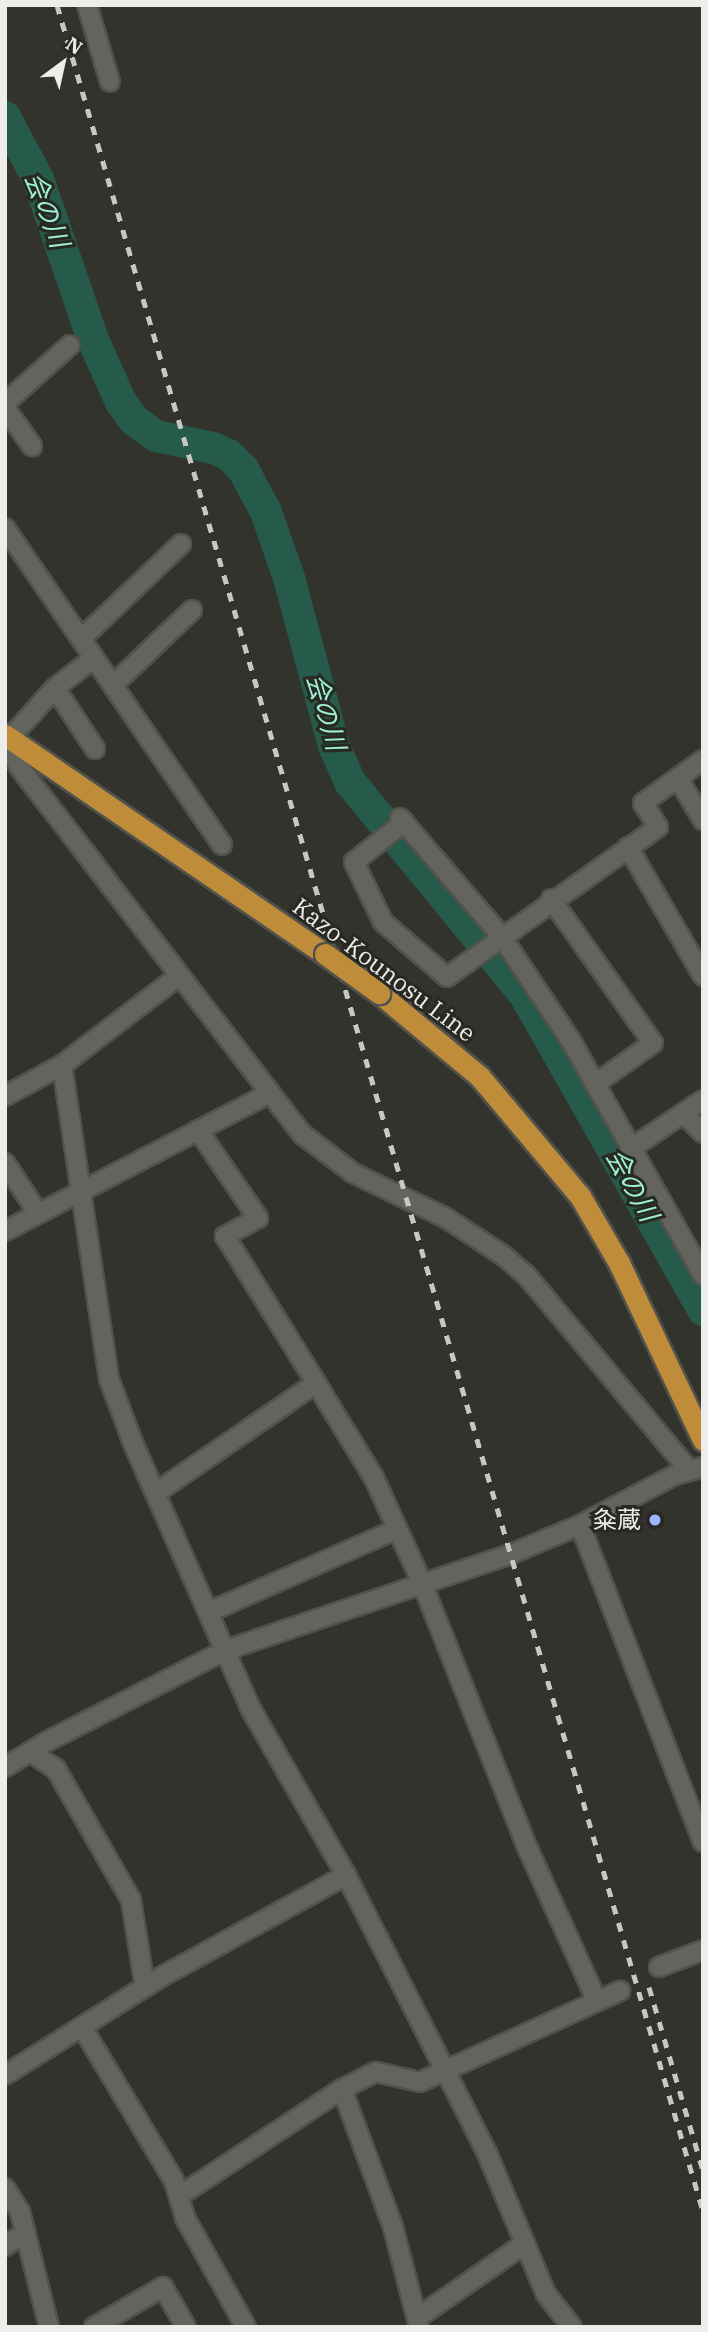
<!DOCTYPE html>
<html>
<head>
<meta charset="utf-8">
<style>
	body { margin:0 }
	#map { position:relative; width:708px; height:2332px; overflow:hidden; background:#33332e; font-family:"IBM Plex Serif","Noto Sans JP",serif }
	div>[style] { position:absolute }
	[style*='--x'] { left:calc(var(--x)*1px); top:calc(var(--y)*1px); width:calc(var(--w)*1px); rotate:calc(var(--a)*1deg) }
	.river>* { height:32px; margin:-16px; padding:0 16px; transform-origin:16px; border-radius:16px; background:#265a4a }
	.roads { filter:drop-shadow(2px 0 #52524d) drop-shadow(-2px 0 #52524d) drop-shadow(0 2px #52524d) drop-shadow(0 -2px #52524d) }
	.minor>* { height:18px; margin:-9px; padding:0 9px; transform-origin:9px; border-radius:9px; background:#64645e }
	.major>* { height:21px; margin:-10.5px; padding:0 10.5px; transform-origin:10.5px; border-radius:10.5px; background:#bf8c39 }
	.rail>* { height:5px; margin-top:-2.5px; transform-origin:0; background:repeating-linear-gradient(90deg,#c7c7c3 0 9px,transparent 0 18px) }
	.bridges { filter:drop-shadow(2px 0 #52524d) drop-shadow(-2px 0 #52524d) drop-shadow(0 2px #52524d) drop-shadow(0 -2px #52524d) }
	.major-bridge>* { height:21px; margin:-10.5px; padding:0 10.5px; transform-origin:10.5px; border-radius:10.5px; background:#bf8c39 }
	.dots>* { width:19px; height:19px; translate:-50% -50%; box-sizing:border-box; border:4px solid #292924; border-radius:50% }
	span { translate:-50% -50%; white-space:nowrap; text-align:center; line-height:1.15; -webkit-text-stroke:6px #292924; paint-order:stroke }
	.street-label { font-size:24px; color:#ededea }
	.poi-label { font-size:24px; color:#ededea }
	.right { translate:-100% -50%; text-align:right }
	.water-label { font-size:26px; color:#9cf1d5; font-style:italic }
	.frame { position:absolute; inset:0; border:7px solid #ededea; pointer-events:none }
	.north { position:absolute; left:28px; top:28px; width:70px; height:70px; -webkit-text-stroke:5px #292924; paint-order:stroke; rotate:33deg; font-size:19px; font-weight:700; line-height:28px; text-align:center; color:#ededea }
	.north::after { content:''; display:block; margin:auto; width:24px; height:32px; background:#ededea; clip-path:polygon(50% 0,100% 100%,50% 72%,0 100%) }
</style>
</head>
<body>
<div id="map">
	<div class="river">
		<i style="--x:5;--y:117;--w:70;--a:62"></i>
		<i style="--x:38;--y:179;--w:170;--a:71.1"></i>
		<i style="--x:93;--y:340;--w:68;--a:65.7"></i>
		<i style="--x:121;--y:402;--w:22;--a:54"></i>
		<i style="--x:134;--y:420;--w:27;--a:36"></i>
		<i style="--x:156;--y:436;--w:58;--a:11.9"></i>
		<i style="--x:213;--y:448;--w:17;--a:24"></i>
		<i style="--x:229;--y:455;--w:20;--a:45"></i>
		<i style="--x:243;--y:469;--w:49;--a:61.9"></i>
		<i style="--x:266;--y:512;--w:70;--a:70.8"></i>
		<i style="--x:289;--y:578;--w:174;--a:75"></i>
		<i style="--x:334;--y:746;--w:39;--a:66"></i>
		<i style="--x:350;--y:782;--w:276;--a:50.6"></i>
		<i style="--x:525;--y:995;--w:362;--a:60.5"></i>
	</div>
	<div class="roads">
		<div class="minor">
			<i style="--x:87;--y:5;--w:80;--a:73.4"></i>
			<i style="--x:5;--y:403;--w:87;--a:-41.7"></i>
			<i style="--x:5;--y:408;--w:47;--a:54.6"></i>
			<i style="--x:5;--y:528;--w:384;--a:55.6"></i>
			<i style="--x:81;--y:639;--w:138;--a:-43.5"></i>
			<i style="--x:94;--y:658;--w:49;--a:142.4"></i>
			<i style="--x:55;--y:688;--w:67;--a:132"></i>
			<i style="--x:10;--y:738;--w:12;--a:90"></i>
			<i style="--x:10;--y:750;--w:21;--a:61"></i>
			<i style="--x:20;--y:768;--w:462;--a:52.4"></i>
			<i style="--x:302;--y:1134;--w:64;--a:37.4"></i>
			<i style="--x:353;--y:1173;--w:103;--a:25.8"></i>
			<i style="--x:446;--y:1218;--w:69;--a:33.2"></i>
			<i style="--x:504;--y:1256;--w:29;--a:41"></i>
			<i style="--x:526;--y:1275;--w:253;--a:50.1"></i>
			<i style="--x:113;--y:685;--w:109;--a:-43.5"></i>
			<i style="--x:55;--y:688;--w:73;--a:56.7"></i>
			<i style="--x:679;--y:780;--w:47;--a:59"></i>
			<i style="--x:400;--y:818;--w:155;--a:49.4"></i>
			<i style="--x:501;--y:936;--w:126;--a:56.3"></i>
			<i style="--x:571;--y:1041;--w:269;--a:60.6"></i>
			<i style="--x:404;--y:822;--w:64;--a:141.3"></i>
			<i style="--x:354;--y:862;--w:67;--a:64.2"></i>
			<i style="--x:383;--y:922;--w:84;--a:40.7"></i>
			<i style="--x:447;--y:977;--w:259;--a:-35.4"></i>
			<i style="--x:658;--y:827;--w:28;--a:-122"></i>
			<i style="--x:643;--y:803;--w:74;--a:-35.6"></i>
			<i style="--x:628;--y:847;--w:149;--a:59.8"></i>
			<i style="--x:551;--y:899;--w:176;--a:54.7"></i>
			<i style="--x:653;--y:1043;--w:71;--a:144.7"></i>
			<i style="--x:62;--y:1065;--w:317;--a:81.5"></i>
			<i style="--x:109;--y:1379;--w:68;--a:69.4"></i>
			<i style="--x:133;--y:1443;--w:293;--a:66.1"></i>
			<i style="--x:252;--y:1711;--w:189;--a:60.2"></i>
			<i style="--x:346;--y:1875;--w:312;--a:63.1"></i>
			<i style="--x:487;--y:2153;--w:153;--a:67.3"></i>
			<i style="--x:546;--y:2294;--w:42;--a:51.8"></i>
			<i style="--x:5;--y:1096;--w:65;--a:-28.5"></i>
			<i style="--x:62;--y:1065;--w:147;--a:-37.3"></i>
			<i style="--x:683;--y:1113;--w:28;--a:45"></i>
			<i style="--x:198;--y:1130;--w:107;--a:55.7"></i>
			<i style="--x:258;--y:1218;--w:38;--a:151"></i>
			<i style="--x:225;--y:1236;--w:173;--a:58.2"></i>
			<i style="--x:630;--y:1149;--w:88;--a:-33.9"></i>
			<i style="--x:5;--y:1163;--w:60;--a:56.6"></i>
			<i style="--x:5;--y:1231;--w:297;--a:-27.5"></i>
			<i style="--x:157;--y:1492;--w:193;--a:-34.4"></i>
			<i style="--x:316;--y:1383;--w:111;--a:58.6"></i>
			<i style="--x:374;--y:1478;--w:115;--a:65.4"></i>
			<i style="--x:422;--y:1583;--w:286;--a:68.3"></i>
			<i style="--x:528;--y:1849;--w:167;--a:65.6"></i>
			<i style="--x:580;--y:1525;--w:340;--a:68.8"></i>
			<i style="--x:209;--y:1612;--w:206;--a:-23.8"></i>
			<i style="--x:30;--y:1752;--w:31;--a:33"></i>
			<i style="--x:56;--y:1769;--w:151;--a:60.2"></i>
			<i style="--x:131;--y:1900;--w:88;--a:80.9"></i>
			<i style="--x:5;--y:1767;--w:50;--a:-31.2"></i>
			<i style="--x:48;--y:1741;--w:200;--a:-27.1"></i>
			<i style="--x:226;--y:1650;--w:301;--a:-18.6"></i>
			<i style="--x:511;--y:1554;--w:75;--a:-22.8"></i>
			<i style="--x:580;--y:1525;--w:107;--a:-27.8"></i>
			<i style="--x:675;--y:1475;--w:29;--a:-16"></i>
			<i style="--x:659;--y:1967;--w:47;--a:-21.1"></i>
			<i style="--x:82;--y:2027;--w:179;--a:59.1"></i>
			<i style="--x:174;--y:2181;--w:39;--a:73"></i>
			<i style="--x:185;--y:2218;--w:125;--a:60.8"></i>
			<i style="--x:5;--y:2075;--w:182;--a:-32.2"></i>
			<i style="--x:159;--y:1978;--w:213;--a:-28.8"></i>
			<i style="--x:342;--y:2089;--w:147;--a:69.7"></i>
			<i style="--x:393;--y:2227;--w:103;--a:75.4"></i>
			<i style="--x:5;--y:2188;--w:28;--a:58"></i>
			<i style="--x:20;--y:2212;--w:119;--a:75.8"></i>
			<i style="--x:179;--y:2196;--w:195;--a:-33.3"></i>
			<i style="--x:342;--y:2089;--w:38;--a:-27"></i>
			<i style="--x:376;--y:2072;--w:45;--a:12.8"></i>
			<i style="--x:420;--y:2082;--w:220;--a:-24.5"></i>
			<i style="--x:5;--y:2246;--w:25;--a:-34"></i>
			<i style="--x:417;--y:2318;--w:129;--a:-34.6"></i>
			<i style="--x:94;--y:2327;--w:80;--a:-30.1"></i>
			<i style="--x:163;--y:2287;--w:46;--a:60.1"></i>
		</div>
		<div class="major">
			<i style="--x:5;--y:735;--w:388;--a:34.4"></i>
			<i style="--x:379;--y:993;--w:131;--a:39.7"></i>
			<i style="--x:480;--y:1077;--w:155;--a:50"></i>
			<i style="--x:580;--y:1196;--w:78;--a:59.8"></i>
			<i style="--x:619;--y:1263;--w:196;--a:64.6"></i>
		</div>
	</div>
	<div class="rail">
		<i style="--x:57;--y:5;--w:2299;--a:73.68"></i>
		<i style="--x:649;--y:1987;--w:192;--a:73.6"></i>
	</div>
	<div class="bridges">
		<div class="major-bridge">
			<i style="--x:325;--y:954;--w:67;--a:35.8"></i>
		</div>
	</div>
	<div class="dots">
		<i style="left:655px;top:1520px;background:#9eb4fd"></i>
	</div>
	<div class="street-label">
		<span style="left:384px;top:970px;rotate:37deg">Kazo-Kounosu Line</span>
	</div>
	<div class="poi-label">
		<span class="right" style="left:641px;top:1520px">粂蔵</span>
	</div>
	<div class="water-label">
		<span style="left:47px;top:210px;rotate:69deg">会の川</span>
		<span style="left:326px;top:712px;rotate:74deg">会の川</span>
		<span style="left:632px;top:1185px;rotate:61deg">会の川</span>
	</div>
	<div class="frame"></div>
	<div class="north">N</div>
</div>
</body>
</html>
